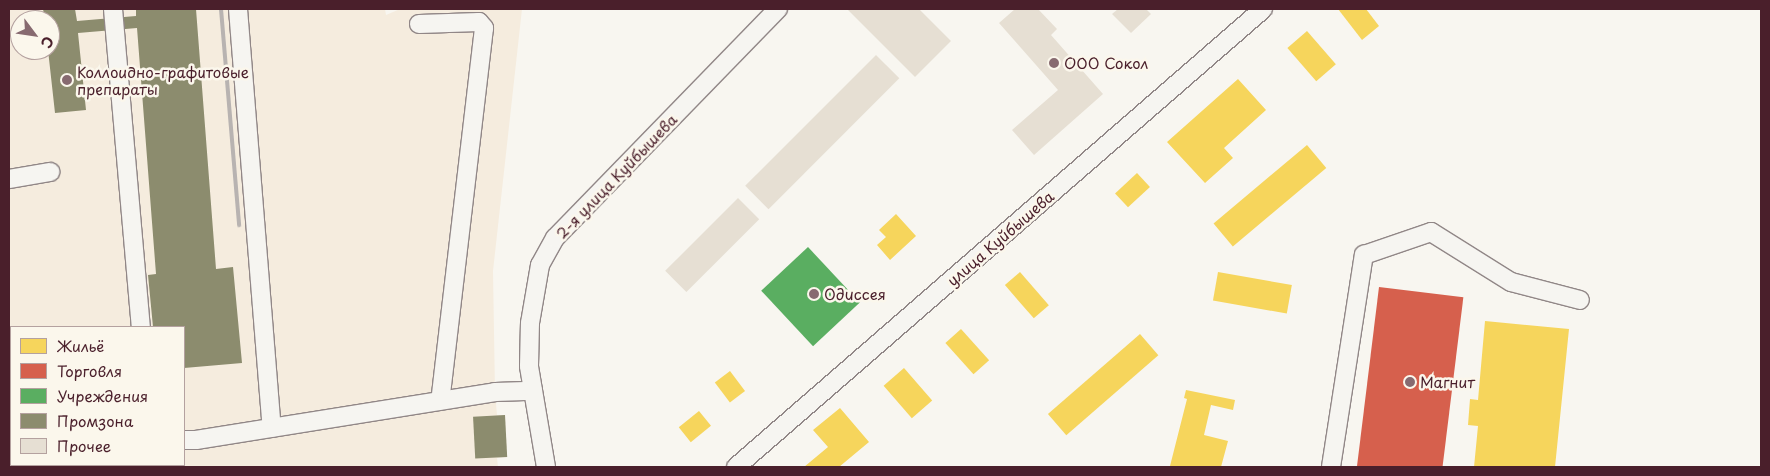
<!DOCTYPE html>
<html>
<head>
<meta charset="utf-8">
<style>
	body { margin:0 }
	#map { position:relative; width:1770px; height:476px; overflow:hidden; background:#f8f6f0; font-family:"Playpen Sans",sans-serif }
	div>[style] { position:absolute }
	[style*='--x'] { left:calc(var(--x)*1px); top:calc(var(--y)*1px); width:calc(var(--w)*1px); rotate:calc(var(--a)*1deg) }
	.built>* { inset:0; background:#f5ecde }
	.homes>* { inset:0; background:#f6d55c; transform-origin:0 0 }
	.shops>* { inset:0; background:#d6604d; transform-origin:0 0 }
	.public>* { inset:0; background:#5aae61; transform-origin:0 0 }
	.industry>* { inset:0; background:#8c8c6e; transform-origin:0 0 }
	.building>* { inset:0; background:#e6dfd3; transform-origin:0 0 }
	.roads { filter:drop-shadow(1px 0 #918787) drop-shadow(-1px 0 #918787) drop-shadow(0 1px #918787) drop-shadow(0 -1px #918787) }
	.minor>* { height:18px; margin:-9px; padding:0 9px; transform-origin:9px; border-radius:9px; background:#f6f5f1 }
	.rail>* { height:4px; margin:-2px; padding:0 2px; transform-origin:2px; border-radius:2px; background:#b8b3b1 }
	.dots>* { width:14px; height:14px; translate:-50% -50%; box-sizing:border-box; border:2px solid #fbf7ec; border-radius:50% }
	span { translate:-50% -50%; white-space:nowrap; text-align:center; line-height:1.15; -webkit-text-stroke:5px #fbf7ec; paint-order:stroke }
	.poi-label { font-size:15px; color:#4a1f2b }
	.left { translate:0 -50%; text-align:left }
	.street-label { font-size:15px; color:#4a1f2b }
	.frame { position:absolute; inset:0; border:10px solid #4a1f2b; pointer-events:none }
	.legend { position:absolute; left:10px; top:326px; width:175px; height:140px; box-sizing:border-box; background:#fbf7ec; border:1px solid #b4a19f; margin:0; padding:6px 9px; list-style:none; font-size:15px; color:#4a1f2b }
	.legend li { display:flex; align-items:center; gap:10px; height:25px }
	.legend b { width:25px; border:1px solid #b4a19f }
	.north { position:absolute; left:10px; top:10px; width:50px; height:50px; box-sizing:border-box; background:#fbf7ec; border:1px solid #b4a19f; border-radius:50%; rotate:121deg; font-size:14px; font-weight:700; line-height:20px; text-align:center; color:#4a1f2b }
	.north::after { content:''; display:block; margin:auto; width:18px; height:22px; background:#876a70; clip-path:polygon(50% 0,100% 100%,50% 72%,0 100%) }
</style>
</head>
<body>
<div id="map">
	<div class="built">
		<i style="clip-path:polygon(evenodd,9px 9px,385px 9px,386px 15px,400px 9px,522px 9px,493px 271px,495px 392px,497px 415px,505px 415px,507px 457px,497px 458px,498px 467px,9px 467px,9px 9px,20px 20px,50px 20px,50px 50px,20px 50px,20px 20px,9px 9px,11px 327px,184px 327px,184px 465px,11px 465px,11px 327px)"></i>
	</div>
	<div class="homes">
		<i style="clip-path:polygon(1338px 9px,1366px 9px,1379px 26px,1362px 40px)"></i>
		<i style="left:1307px;top:31px;width:44px;height:26px;rotate:49deg"></i>
		<i style="clip-path:polygon(1238px 79px,1266px 110px,1224px 148px,1233px 158px,1205px 183px,1167px 142px)"></i>
		<i style="left:1307px;top:145px;width:30px;height:122px;rotate:50deg"></i>
		<i style="left:1137px;top:173px;width:19px;height:30px;rotate:47deg"></i>
		<i style="clip-path:polygon(896px 214px,916px 236px,890px 260px,877px 245px,886px 237px,879px 230px)"></i>
		<i style="left:1020px;top:272px;width:44px;height:20px;rotate:49deg"></i>
		<i style="left:1218px;top:272px;width:75px;height:29px;rotate:10deg"></i>
		<i style="clip-path:polygon(1485px 321px,1569px 329px,1555px 467px,1474px 467px,1478px 426px,1468px 425px,1470px 399px,1478px 400px)"></i>
		<i style="left:961px;top:329px;width:42px;height:21px;rotate:48deg"></i>
		<i style="left:1140px;top:334px;width:28px;height:122px;rotate:49deg"></i>
		<i style="left:904px;top:368px;width:43px;height:27px;rotate:49deg"></i>
		<i style="left:730px;top:371px;width:25px;height:19px;rotate:53deg"></i>
		<i style="clip-path:polygon(1186px 390px,1235px 400px,1233px 410px,1211px 405px,1204px 435px,1228px 441px,1221px 467px,1170px 466px,1187px 399px,1184px 398px)"></i>
		<i style="clip-path:polygon(840px 408px,869px 442px,839px 467px,804px 467px,828px 447px,813px 430px)"></i>
		<i style="left:699px;top:411px;width:19px;height:26px;rotate:51deg"></i>
	</div>
	<div class="shops">
		<i style="left:1379px;top:287px;width:85px;height:181px;rotate:7deg"></i>
	</div>
	<div class="public">
		<i style="left:808px;top:247px;width:76px;height:64px;rotate:47deg"></i>
	</div>
	<div class="industry">
		<i style="clip-path:polygon(43px 9px,75px 9px,77px 21px,136px 16px,136px 9px,196px 9px,216px 269px,233px 267px,242px 363px,184px 368px,184px 327px,153px 327px,148px 275px,156px 274px,137px 28px,78px 33px,86px 110px,55px 113px,48px 50px,50px 20px,45px 20px)"></i>
		<i style="left:505px;top:415px;width:42px;height:32px;rotate:87deg"></i>
	</div>
	<div class="building">
		<i style="clip-path:polygon(847px 9px,919px 9px,951px 41px,915px 77px)"></i>
		<i style="clip-path:polygon(1015px 9px,1038px 9px,1057px 29px,1051px 35px,1103px 94px,1034px 155px,1012px 130px,1058px 90px,999px 23px)"></i>
		<i style="clip-path:polygon(1118px 9px,1146px 9px,1151px 14px,1131px 33px,1112px 14px)"></i>
		<i style="left:876px;top:55px;width:33px;height:185px;rotate:45deg"></i>
		<i style="left:738px;top:198px;width:30px;height:103px;rotate:45deg"></i>
	</div>
	<div class="roads">
		<div class="minor">
			<i style="--x:113;--y:9;--w:319;--a:85"></i>
			<i style="--x:238;--y:9;--w:420;--a:85.4"></i>
			<i style="--x:419;--y:24;--w:60;--a:-1.9"></i>
			<i style="--x:479;--y:22;--w:8;--a:50"></i>
			<i style="--x:484;--y:28;--w:375;--a:96.7"></i>
			<i style="--x:9;--y:179;--w:42;--a:-9.7"></i>
			<i style="--x:9;--y:385;--w:2;--a:27"></i>
			<i style="--x:184;--y:440;--w:12;--a:0"></i>
			<i style="--x:196;--y:440;--w:303;--a:-9.1"></i>
			<i style="--x:495;--y:392;--w:38;--a:-2"></i>
			<i style="--x:546;--y:467;--w:102;--a:-99.6"></i>
			<i style="--x:529;--y:366;--w:43;--a:-88.7"></i>
			<i style="--x:530;--y:323;--w:59;--a:-80.2"></i>
			<i style="--x:540;--y:265;--w:31;--a:-61"></i>
			<i style="--x:555;--y:238;--w:320;--a:-45.8"></i>
			<i style="--x:736;--y:467;--w:698;--a:-40.99"></i>
			<i style="--x:1331;--y:467;--w:215;--a:-81.2"></i>
			<i style="--x:1364;--y:255;--w:71;--a:-18.9"></i>
			<i style="--x:1431;--y:232;--w:94;--a:32"></i>
			<i style="--x:1511;--y:282;--w:71;--a:14.6"></i>
		</div>
	</div>
	<div class="rail">
		<i style="--x:221;--y:9;--w:217;--a:85.2"></i>
	</div>
	<div class="dots">
		<i style="left:1054px;top:63px;background:#876a70"></i>
		<i style="left:67px;top:80px;background:#876a70"></i>
		<i style="left:814px;top:294px;background:#876a70"></i>
		<i style="left:1410px;top:382px;background:#876a70"></i>
	</div>
	<div class="poi-label">
		<span class="left" style="left:1064px;top:63px">ООО Сокол</span>
		<span class="left" style="left:77px;top:80px">Коллоидно-графитовые<br>препараты</span>
		<span class="left" style="left:824px;top:294px">Одиссея</span>
		<span class="left" style="left:1420px;top:382px">Магнит</span>
	</div>
	<div class="street-label">
		<span style="left:616px;top:176px;rotate:-46deg">2-я улица Куйбышева</span>
		<span style="left:1000px;top:238px;rotate:-41deg">улица Куйбышева</span>
	</div>
	<div class="frame"></div>
	<ul class="legend">
	<li><b style="height:14px;background:#f6d55c"></b>Жильё</li>
	<li><b style="height:14px;background:#d6604d"></b>Торговля</li>
	<li><b style="height:14px;background:#5aae61"></b>Учреждения</li>
	<li><b style="height:14px;background:#8c8c6e"></b>Промзона</li>
	<li><b style="height:14px;background:#e6dfd3"></b>Прочее</li>
	</ul>
	<div class="north">С</div>
</div>
</body>
</html>
